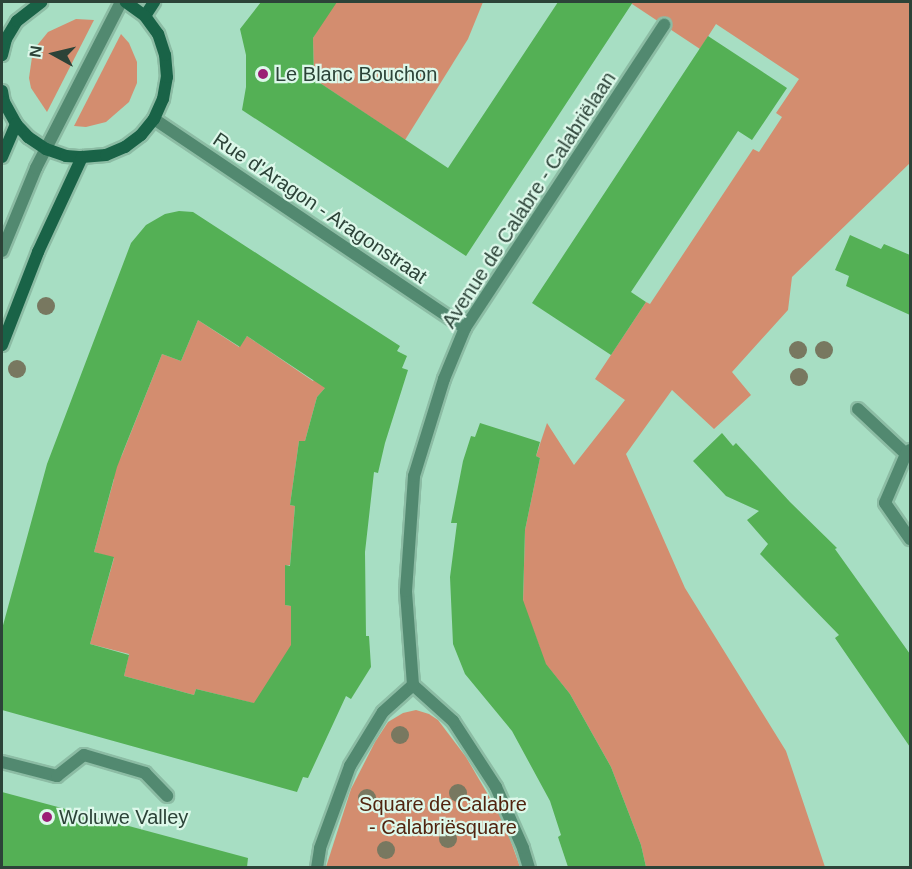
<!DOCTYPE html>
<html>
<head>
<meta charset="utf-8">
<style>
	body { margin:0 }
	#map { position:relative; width:912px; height:869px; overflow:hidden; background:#a7dec3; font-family:Helvetica,sans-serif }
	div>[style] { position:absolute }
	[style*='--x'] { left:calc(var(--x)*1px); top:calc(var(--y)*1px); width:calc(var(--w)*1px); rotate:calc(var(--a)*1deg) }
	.green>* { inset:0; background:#d38d6f }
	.building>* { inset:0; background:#54b055 }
	.roads { filter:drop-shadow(2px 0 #8cbca4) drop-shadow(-2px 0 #8cbca4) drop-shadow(0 2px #8cbca4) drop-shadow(0 -2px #8cbca4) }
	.lane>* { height:12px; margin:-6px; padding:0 6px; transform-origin:6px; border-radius:6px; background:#528970 }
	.street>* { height:12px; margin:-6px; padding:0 6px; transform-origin:6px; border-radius:6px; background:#528970 }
	.secondary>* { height:12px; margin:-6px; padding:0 6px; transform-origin:6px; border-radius:6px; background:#196347 }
	.trees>* { width:18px; height:18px; margin:-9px; border-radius:50%; background:#787860 }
	.dots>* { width:16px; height:16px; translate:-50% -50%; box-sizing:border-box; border:3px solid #ddf8ea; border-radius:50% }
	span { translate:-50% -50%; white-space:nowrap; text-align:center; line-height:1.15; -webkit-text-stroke:4.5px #ddf8ea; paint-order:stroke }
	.poi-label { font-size:20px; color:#2c4338 }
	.left { translate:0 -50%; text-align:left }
	.street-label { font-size:20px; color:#2c4338 }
	.park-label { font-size:20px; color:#51240f }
	.frame { position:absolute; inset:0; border:3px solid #2c4338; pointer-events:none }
	.north { position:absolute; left:24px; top:24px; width:60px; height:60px; -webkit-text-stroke:4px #ddf8ea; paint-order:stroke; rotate:278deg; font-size:16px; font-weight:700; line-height:24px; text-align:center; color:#2c4338 }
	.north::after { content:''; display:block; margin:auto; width:21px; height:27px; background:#2c4338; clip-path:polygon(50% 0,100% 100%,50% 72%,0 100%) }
</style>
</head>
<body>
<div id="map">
	<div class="green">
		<i style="clip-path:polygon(334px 2px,483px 2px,468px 39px,405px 140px,314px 79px,313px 38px)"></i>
		<i style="clip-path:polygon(629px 2px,910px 2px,910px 163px,792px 277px,788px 310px,732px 372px,751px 395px,714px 429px,672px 390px,626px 454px,685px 588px,786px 751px,825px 867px,646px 867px,641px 845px,611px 767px,570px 694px,535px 651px,540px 648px,523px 603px,525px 530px,540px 458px,536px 456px,547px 423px,574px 465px,625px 400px,595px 379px,646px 302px,650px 304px,753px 149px,759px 152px,782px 117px,776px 113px,799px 79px,716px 24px,700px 49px)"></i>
		<i style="clip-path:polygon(76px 19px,94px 20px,47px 112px,31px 88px,29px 78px,32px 57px,35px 48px,48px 32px)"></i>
		<i style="clip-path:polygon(121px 34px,129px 43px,137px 62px,137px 83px,129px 102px,106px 122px,86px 127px,74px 126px)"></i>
		<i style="clip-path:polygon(198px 320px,239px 347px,247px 336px,313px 381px,316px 377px,326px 387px,317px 397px,305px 441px,299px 441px,290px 505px,295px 506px,290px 565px,285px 566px,285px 605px,291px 606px,292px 647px,257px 704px,196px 689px,194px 695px,124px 676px,129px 654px,90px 644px,114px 558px,94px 552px,114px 479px,110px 477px,122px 455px,162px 354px,181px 361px)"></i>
		<i style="clip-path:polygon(416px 710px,429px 714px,438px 720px,466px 757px,504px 822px,520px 867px,326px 867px,351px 789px,375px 742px,388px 722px,403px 713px)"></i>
	</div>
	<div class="building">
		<i style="clip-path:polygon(261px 2px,337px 2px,313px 38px,314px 79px,448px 168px,558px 2px,633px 2px,466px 256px,242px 110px,246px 87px,246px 55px,240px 29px)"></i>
		<i style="clip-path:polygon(708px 36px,787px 88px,752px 140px,738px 131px,631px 292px,646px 302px,611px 355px,532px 303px)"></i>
		<i style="clip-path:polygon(evenodd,179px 211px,193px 212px,287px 273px,400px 346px,397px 351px,407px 356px,402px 368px,408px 370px,385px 443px,378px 473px,374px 472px,365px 552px,366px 636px,369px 636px,371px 667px,351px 699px,346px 696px,308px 778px,303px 777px,297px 792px,2px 710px,2px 629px,47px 464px,131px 243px,146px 225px,165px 214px,179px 211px,198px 320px,240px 347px,247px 336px,325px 388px,317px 397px,305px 441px,299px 441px,290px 505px,295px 506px,290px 566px,285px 565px,285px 605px,291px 606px,291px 645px,254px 703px,196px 689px,194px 695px,124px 676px,129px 655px,90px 644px,114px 557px,94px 552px,117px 467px,162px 354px,181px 361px,198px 320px)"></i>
		<i style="clip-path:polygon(850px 235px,881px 249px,884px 244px,910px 255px,910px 315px,846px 286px,849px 276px,835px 270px)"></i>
		<i style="clip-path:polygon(480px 423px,540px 442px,536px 456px,540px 458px,525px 530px,523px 600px,546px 664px,570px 694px,611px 767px,641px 845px,646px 867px,568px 867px,558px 837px,561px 835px,550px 801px,512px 731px,465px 674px,453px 644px,450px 577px,457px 523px,451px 523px,463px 461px,471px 436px,475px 437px)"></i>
		<i style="clip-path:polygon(722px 433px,733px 446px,736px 443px,790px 502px,837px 548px,835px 549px,910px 654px,910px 747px,835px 638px,839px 635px,760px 554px,768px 544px,747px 520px,759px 511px,726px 496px,693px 461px)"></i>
		<i style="clip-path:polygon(2px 792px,248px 858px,247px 867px,2px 867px)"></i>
	</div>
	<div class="roads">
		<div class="lane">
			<i style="--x:2;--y:251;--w:90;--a:-67.7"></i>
			<i style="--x:36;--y:168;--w:186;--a:-62.9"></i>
			<i style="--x:2;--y:762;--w:57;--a:14.3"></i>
			<i style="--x:57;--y:776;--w:34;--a:-38"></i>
			<i style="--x:84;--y:755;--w:64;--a:16.4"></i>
			<i style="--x:145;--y:773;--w:32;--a:46"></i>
		</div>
		<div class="street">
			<i style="--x:154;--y:119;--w:375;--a:33.9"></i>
			<i style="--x:858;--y:409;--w:66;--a:43.2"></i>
			<i style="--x:910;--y:450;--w:6;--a:135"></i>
			<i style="--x:906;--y:454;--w:53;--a:113.2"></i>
			<i style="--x:885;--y:503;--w:44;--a:55.2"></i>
			<i style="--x:317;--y:868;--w:20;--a:-81"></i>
			<i style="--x:320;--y:848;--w:87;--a:-69.9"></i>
			<i style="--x:350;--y:766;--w:63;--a:-58.6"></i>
			<i style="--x:383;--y:712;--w:40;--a:-42"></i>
			<i style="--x:529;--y:868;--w:21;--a:-107"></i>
			<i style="--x:523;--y:848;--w:67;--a:-113.9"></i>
			<i style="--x:496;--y:787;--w:79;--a:-123.1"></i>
			<i style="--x:453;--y:721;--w:54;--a:-138"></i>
			<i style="--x:413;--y:685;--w:94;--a:-94.3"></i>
			<i style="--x:406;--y:591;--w:115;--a:-86"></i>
			<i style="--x:414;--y:476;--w:102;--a:-72.8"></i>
			<i style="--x:444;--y:379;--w:55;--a:-67.6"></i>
			<i style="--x:465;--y:328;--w:363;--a:-56.7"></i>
		</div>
		<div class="secondary">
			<i style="--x:145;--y:16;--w:17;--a:-57"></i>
			<i style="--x:2;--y:55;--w:16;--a:-76"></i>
			<i style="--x:6;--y:39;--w:21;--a:-59"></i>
			<i style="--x:17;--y:21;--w:31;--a:-38"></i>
			<i style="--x:2;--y:91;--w:11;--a:80"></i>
			<i style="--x:4;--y:102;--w:25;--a:61"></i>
			<i style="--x:16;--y:124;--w:18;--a:47"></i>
			<i style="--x:28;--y:137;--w:22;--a:34"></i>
			<i style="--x:46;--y:149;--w:21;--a:19"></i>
			<i style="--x:66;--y:156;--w:16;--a:4"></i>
			<i style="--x:82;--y:157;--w:24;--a:-5"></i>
			<i style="--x:106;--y:155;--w:21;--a:-23"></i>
			<i style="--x:125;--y:147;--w:20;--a:-37"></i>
			<i style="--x:141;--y:135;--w:21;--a:-51"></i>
			<i style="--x:154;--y:119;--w:22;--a:-66"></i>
			<i style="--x:163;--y:99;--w:22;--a:-80"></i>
			<i style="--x:167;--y:77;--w:22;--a:-95"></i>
			<i style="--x:165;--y:55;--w:22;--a:-108"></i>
			<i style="--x:158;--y:34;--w:22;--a:-126"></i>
			<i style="--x:145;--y:16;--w:24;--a:-144"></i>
			<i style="--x:2;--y:157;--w:36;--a:-67"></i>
			<i style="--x:2;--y:345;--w:100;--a:-68.8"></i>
			<i style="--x:38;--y:252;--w:105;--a:-65.1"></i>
		</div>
	</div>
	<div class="trees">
		<i style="left:46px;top:306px"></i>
		<i style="left:798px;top:350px"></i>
		<i style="left:824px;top:350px"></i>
		<i style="left:17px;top:369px"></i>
		<i style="left:799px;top:377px"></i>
		<i style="left:400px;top:735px"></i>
		<i style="left:458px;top:793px"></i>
		<i style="left:367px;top:798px"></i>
		<i style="left:448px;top:839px"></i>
		<i style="left:386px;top:850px"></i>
	</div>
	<div class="dots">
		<i style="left:263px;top:74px;background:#9b1e75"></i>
		<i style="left:47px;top:817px;background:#9b1e75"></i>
	</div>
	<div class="poi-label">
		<span class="left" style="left:275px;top:74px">Le Blanc Bouchon</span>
		<span class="left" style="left:59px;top:817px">Woluwe Valley</span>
	</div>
	<div class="street-label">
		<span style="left:529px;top:200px;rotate:-57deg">Avenue de Calabre - Calabriëlaan</span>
		<span style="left:320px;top:208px;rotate:34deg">Rue d'Aragon - Aragonstraat</span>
	</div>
	<div class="park-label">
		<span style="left:443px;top:816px">Square de Calabre<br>- Calabriësquare</span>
	</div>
	<div class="frame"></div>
	<div class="north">N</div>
</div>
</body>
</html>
